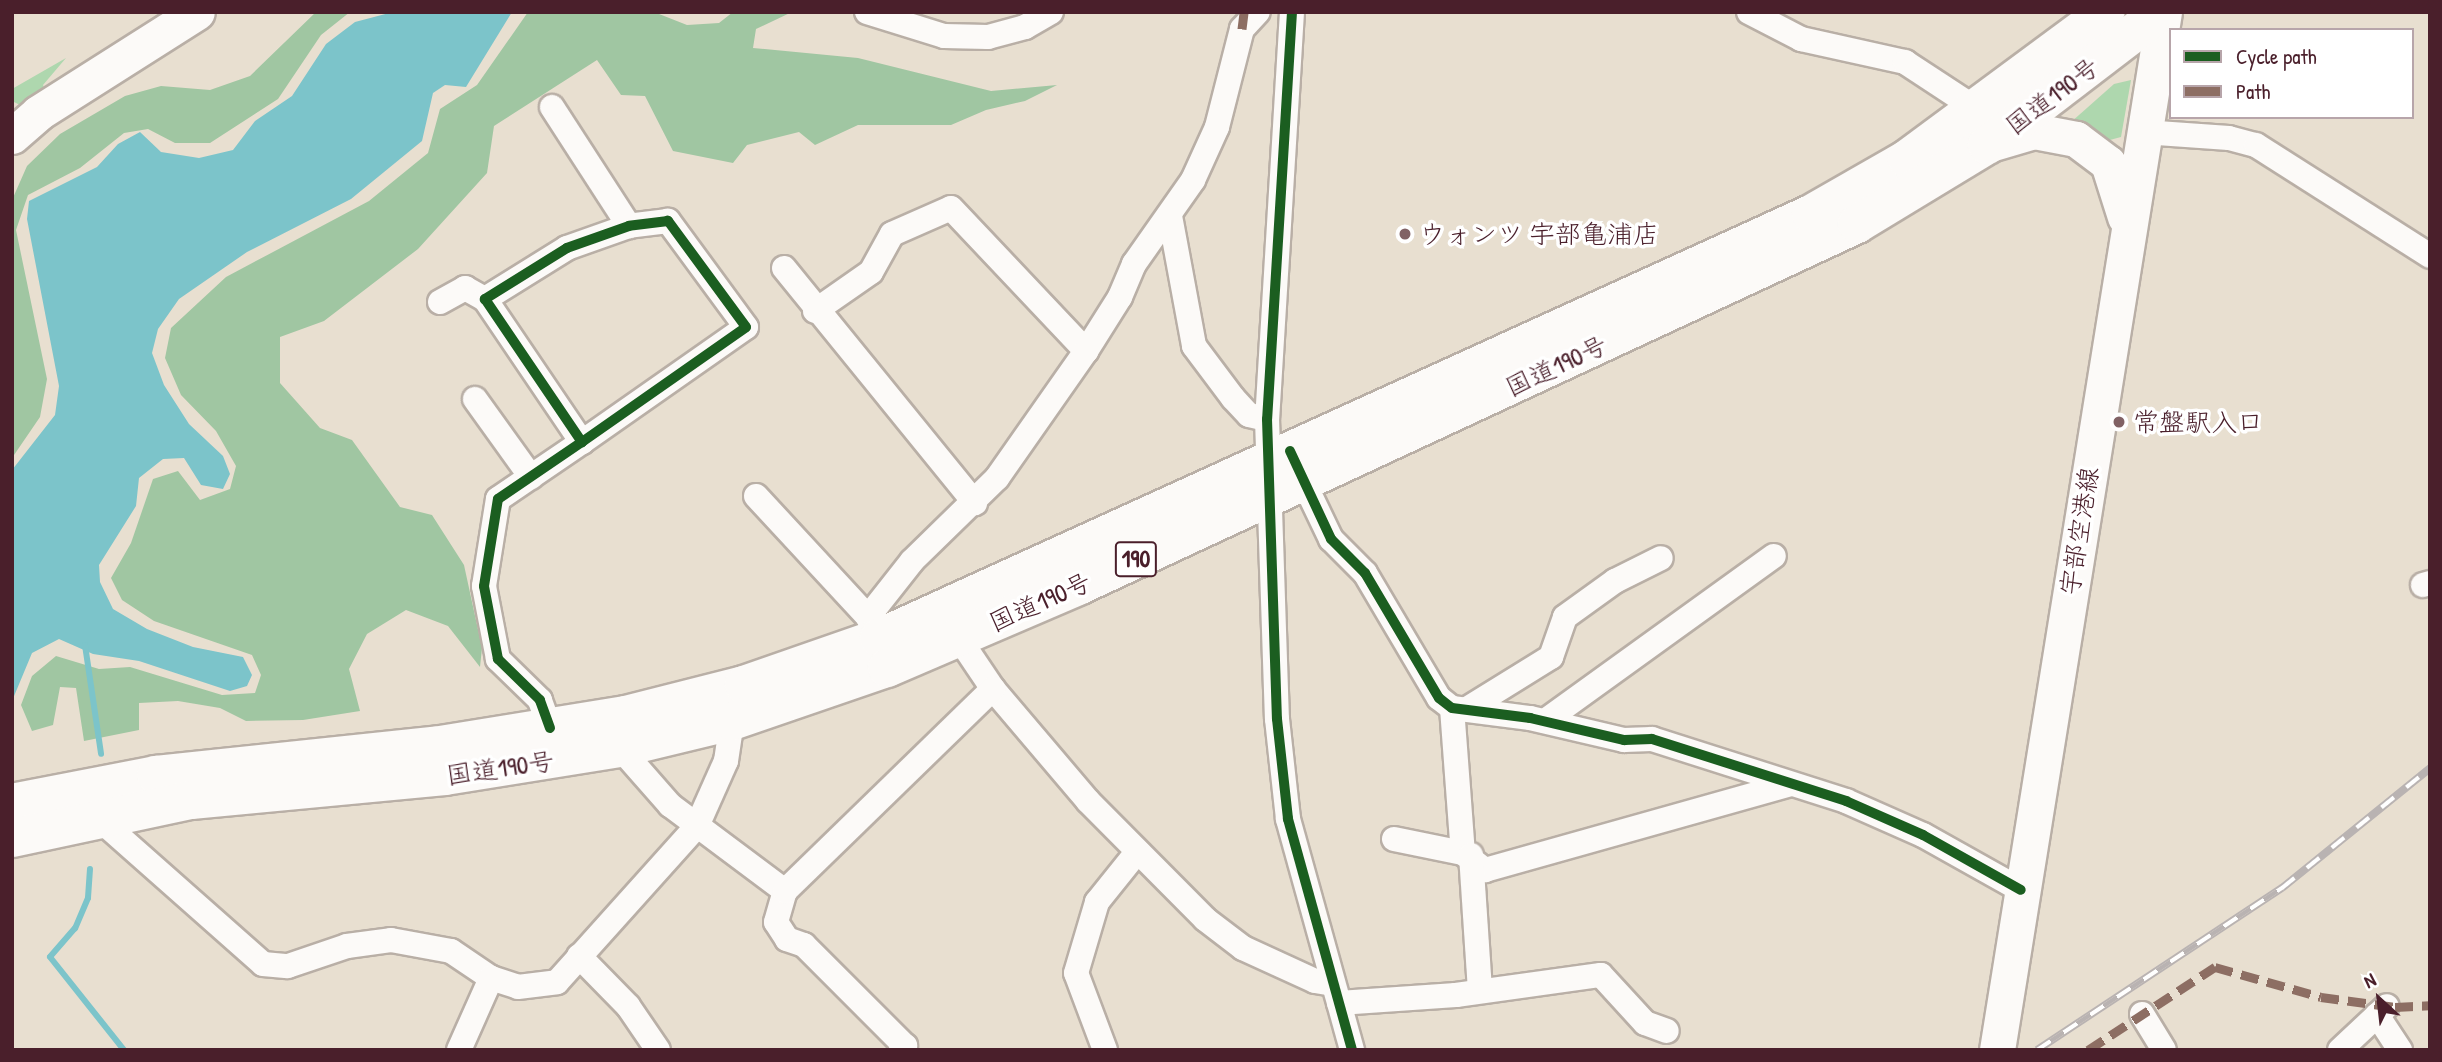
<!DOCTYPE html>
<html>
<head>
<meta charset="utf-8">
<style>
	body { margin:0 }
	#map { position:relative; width:2442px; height:1062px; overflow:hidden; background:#e8dfd0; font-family:"Patrick Hand","Klee One",sans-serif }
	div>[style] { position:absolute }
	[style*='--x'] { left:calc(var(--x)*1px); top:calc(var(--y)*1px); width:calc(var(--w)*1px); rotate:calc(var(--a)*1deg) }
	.green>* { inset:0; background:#aed7ae }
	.forest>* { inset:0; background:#a0c6a2 }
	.water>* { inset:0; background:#7cc4ca }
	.stream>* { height:6px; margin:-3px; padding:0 3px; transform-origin:3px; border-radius:3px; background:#7cc4ca }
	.roads { filter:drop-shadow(2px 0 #b9afa6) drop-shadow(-2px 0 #b9afa6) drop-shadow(0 2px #b9afa6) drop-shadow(0 -2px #b9afa6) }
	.street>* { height:24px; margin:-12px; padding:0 12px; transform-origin:12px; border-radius:12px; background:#fcfaf8 }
	.secondary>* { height:35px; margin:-17.5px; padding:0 17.5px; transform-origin:17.5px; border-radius:17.5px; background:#fcfaf8 }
	.highway>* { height:38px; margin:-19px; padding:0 19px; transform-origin:19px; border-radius:19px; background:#fcfaf8 }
	.rail>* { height:8px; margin-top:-4px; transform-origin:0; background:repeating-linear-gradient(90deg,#fff 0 16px,#b9b3b2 0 32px); box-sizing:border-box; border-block:2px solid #b9b3b2 }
	.quiet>* { height:9px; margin-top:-4.5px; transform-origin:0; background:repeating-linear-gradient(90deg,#8d6e63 0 18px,transparent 0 27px) }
	.cycleway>* { height:10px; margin:-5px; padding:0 5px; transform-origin:5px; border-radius:5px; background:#1b5e20 }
	.dots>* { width:19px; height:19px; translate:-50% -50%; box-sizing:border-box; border:4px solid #fff; border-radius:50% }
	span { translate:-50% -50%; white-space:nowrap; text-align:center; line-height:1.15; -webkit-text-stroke:7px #fff; paint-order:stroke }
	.shield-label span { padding:2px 5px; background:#fff; border:2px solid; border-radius:5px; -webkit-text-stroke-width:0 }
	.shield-label { font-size:24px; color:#4a1f2b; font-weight:700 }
	.street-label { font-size:26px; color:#4a1f2b }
	.poi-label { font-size:26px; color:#4a1f2b }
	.left { translate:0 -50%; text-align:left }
	.frame { position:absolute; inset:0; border:14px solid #4a1f2b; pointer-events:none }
	.legend { position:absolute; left:2169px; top:28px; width:245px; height:91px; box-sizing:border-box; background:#fff; border:2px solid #b7a5aa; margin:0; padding:9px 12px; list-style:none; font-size:21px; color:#4a1f2b }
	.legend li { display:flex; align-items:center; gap:14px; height:35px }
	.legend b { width:35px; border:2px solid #b7a5aa }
	.north { position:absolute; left:2344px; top:964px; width:70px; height:70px; -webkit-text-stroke:5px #fff; paint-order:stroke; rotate:333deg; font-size:19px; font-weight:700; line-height:28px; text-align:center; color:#4a1f2b }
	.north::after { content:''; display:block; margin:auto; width:24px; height:32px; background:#4a1f2b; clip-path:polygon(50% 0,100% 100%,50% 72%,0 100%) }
</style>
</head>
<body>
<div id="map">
	<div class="green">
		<i style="clip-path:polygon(66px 58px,43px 85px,46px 92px,22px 106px,14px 102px,12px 89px)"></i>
		<i style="clip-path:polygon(2131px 80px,2121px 137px,2106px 141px,2070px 123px,2114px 84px)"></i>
	</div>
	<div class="forest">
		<i style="clip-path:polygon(316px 12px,350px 12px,321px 35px,278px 99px,210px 143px,175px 143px,148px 129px,124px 133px,80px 168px,28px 195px,16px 230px,47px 379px,40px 417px,12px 458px,12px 200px,27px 166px,60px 134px,125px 96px,161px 86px,210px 90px,250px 76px)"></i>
		<i style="clip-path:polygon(528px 12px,654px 12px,687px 25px,719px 23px,733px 12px,792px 12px,756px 29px,753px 48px,858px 58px,991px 91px,1057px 85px,1025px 101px,986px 110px,951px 125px,858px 125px,815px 145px,799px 132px,747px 145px,733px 163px,673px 151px,645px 96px,621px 95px,597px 60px,494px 126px,487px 173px,418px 249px,324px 321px,280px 337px,280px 383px,320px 428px,352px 440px,400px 507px,432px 515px,464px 565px,482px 648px,480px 667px,448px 626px,406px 610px,367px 634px,349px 669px,360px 711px,303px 720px,246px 721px,220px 708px,178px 701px,139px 703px,139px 730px,84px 741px,76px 688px,60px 687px,53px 725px,32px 731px,21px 705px,32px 676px,56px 656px,99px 669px,130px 667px,222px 695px,255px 693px,261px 675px,252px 655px,154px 621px,122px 600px,111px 578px,131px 543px,153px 479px,178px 471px,200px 500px,230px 489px,236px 466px,216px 431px,181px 395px,165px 358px,171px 328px,226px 277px,369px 201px,428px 153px,440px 109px,477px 85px)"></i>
	</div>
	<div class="water">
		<i style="clip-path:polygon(393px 12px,512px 12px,466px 87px,445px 85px,433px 93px,422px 141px,351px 199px,247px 252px,179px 299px,158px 329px,152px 353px,164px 385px,189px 424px,223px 456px,230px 474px,223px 489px,201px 485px,184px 458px,163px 459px,139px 478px,136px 506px,99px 565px,100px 582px,113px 609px,147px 629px,193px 647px,243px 657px,252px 675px,247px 686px,230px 691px,139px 661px,93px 654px,59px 639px,32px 653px,12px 701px,12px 470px,55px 415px,59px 386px,27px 219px,29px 201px,97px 167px,118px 144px,140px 132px,161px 152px,199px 158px,233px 150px,255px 121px,292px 96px,326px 44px,355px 22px)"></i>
	</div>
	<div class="stream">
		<i style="--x:85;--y:645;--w:110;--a:81.6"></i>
		<i style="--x:90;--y:869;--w:29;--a:94"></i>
		<i style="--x:88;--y:898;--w:33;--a:113"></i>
		<i style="--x:75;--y:928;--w:38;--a:131"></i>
		<i style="--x:50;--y:957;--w:119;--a:51.5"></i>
	</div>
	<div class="roads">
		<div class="street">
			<i style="--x:867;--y:12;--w:81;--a:17.3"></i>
			<i style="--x:944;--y:36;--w:44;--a:1.3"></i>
			<i style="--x:988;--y:37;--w:38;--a:-15"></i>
			<i style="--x:1025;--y:27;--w:30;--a:-30"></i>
			<i style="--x:1292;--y:12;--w:408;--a:93.5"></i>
			<i style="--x:1267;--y:419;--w:300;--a:88.1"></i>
			<i style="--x:1277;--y:719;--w:101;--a:83.7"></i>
			<i style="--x:1288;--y:819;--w:240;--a:74.5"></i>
			<i style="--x:1749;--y:12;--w:59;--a:27.4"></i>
			<i style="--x:1801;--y:39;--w:107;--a:12.5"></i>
			<i style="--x:1905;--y:62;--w:87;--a:33.3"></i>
			<i style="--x:552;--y:107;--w:142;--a:57.1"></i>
			<i style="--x:2143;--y:132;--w:86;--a:4"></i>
			<i style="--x:2229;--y:138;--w:28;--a:15"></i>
			<i style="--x:2256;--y:145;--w:206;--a:32.5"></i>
			<i style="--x:1170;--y:216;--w:132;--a:79.5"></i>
			<i style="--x:1194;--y:346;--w:65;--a:53.1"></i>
			<i style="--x:1233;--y:398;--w:23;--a:47"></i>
			<i style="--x:1249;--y:415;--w:18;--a:13"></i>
			<i style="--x:784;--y:268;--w:303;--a:50.9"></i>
			<i style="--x:440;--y:302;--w:29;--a:-29"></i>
			<i style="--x:465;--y:288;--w:23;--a:29"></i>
			<i style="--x:815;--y:311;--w:68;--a:-34.9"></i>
			<i style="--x:871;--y:272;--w:43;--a:-61.1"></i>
			<i style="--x:892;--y:234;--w:64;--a:-23.8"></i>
			<i style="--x:951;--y:208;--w:197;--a:46.6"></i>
			<i style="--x:475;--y:399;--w:96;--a:54.3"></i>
			<i style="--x:1297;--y:468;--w:79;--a:64.4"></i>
			<i style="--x:1331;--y:539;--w:48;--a:45"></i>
			<i style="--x:1365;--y:573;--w:145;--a:59.4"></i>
			<i style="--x:1439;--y:698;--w:16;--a:38"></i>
			<i style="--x:1452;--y:708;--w:79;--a:7.3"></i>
			<i style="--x:1530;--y:718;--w:97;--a:13.2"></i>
			<i style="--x:1624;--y:740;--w:28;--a:-2"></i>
			<i style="--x:1652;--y:739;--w:204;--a:17.7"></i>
			<i style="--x:1846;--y:801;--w:84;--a:23.8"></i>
			<i style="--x:1923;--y:835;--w:112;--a:29.3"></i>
			<i style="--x:756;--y:496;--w:165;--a:47.2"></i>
			<i style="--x:2423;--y:585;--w:7;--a:-16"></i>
			<i style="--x:958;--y:637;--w:63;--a:56.1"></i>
			<i style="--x:993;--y:689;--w:147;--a:49.7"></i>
			<i style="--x:1088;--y:801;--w:166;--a:45.2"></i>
			<i style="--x:1205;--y:919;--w:48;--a:37.3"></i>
			<i style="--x:1243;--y:948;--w:79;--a:24.6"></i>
			<i style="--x:1315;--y:981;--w:18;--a:9"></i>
			<i style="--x:879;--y:638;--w:24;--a:-118"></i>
			<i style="--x:868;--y:617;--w:71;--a:-51.8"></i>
			<i style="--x:912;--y:561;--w:119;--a:-44.3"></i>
			<i style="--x:997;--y:478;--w:155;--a:-55"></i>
			<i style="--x:1086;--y:351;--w:64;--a:-57.8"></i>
			<i style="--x:1120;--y:297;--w:36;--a:-67"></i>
			<i style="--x:1134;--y:264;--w:103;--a:-54.9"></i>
			<i style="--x:1193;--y:180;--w:58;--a:-65.6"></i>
			<i style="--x:1217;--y:127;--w:101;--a:-75.7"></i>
			<i style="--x:1242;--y:29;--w:23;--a:-47"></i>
			<i style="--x:1452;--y:708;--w:145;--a:85.7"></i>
			<i style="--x:1463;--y:853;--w:28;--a:38"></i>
			<i style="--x:1485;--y:870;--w:318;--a:-15.7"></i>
			<i style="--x:1467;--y:709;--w:99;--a:-31.8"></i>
			<i style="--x:1551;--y:657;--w:42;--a:-70.7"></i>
			<i style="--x:1565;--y:617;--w:62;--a:-35.8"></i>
			<i style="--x:1615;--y:581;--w:51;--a:-26.6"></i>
			<i style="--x:1545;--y:721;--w:282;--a:-35.8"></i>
			<i style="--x:550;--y:728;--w:30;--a:-110"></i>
			<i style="--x:540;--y:700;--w:59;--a:-135.7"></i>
			<i style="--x:498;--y:659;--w:74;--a:-100.9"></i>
			<i style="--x:484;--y:586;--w:88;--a:-80.9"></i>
			<i style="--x:498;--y:499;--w:102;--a:-34.2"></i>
			<i style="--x:582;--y:442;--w:200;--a:-35"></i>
			<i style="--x:746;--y:327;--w:132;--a:-126.3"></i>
			<i style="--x:668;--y:221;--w:39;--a:173"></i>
			<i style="--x:629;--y:226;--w:66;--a:160.5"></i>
			<i style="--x:567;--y:248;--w:97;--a:148.1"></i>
			<i style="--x:485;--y:299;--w:173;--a:55.9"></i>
			<i style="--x:620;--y:748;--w:76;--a:48.7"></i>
			<i style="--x:670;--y:805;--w:144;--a:36.8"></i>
			<i style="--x:98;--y:818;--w:220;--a:41.5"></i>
			<i style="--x:263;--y:964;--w:25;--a:5"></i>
			<i style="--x:288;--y:966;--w:62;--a:-18.7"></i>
			<i style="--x:347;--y:946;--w:44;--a:-7.8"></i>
			<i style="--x:391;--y:940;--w:61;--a:10.4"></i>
			<i style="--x:451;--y:951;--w:48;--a:34"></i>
			<i style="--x:1394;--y:839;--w:70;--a:11.5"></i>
			<i style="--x:1471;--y:855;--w:136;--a:86.2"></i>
			<i style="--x:579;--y:956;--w:70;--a:45.6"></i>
			<i style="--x:628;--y:1006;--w:53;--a:55.7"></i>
			<i style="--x:1339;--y:1003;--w:117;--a:-3.9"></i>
			<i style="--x:1456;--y:995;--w:146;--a:-7.9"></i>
			<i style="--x:1601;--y:975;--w:65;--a:47.5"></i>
			<i style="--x:1645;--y:1023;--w:23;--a:20"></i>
			<i style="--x:2142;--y:1014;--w:42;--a:58.6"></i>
			<i style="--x:2377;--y:1015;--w:42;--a:56.7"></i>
			<i style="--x:459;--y:1050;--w:79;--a:-66"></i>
			<i style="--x:491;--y:978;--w:28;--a:18"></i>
			<i style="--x:518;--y:987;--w:39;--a:-7"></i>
			<i style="--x:557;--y:982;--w:210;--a:-48.1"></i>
			<i style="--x:697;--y:826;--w:71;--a:-66"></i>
			<i style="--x:726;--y:761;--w:40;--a:-81.5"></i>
			<i style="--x:901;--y:1050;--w:6;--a:-45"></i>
			<i style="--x:905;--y:1046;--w:143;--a:-135"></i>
			<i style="--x:804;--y:945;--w:18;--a:-161"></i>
			<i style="--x:787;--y:939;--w:20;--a:-123"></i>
			<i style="--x:776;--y:922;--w:32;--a:-74"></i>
			<i style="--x:785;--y:891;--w:290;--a:-44.2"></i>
			<i style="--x:1105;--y:1050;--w:82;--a:-110.6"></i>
			<i style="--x:1076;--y:973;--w:74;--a:-73.5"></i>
			<i style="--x:1097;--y:902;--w:65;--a:-51.2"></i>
			<i style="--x:2340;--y:1050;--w:64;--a:-43.1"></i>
		</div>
		<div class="secondary">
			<i style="--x:12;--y:136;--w:35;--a:-41"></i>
			<i style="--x:38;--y:113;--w:188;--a:-32.4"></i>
			<i style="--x:1990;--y:144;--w:46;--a:-16.5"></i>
			<i style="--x:2034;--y:131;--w:43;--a:10.8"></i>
			<i style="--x:2076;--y:139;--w:40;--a:37"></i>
			<i style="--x:2108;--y:163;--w:57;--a:72.5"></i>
			<i style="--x:1997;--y:1050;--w:1051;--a:-80.86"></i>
		</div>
		<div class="highway">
			<i style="--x:12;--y:803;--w:147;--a:-11"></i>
			<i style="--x:156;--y:775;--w:280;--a:-6"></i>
			<i style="--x:434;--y:746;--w:194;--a:-9.2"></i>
			<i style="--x:626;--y:715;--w:122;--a:-14.3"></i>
			<i style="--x:744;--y:685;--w:143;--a:-19.2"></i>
			<i style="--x:879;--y:638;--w:1024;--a:-24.46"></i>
			<i style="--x:1811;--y:214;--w:111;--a:-29.8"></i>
			<i style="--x:1907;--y:159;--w:247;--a:-36.5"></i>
			<i style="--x:12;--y:838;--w:183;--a:-12"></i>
			<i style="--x:191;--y:800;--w:255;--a:-5.4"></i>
			<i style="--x:445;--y:776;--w:177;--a:-9.1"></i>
			<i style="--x:620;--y:748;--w:115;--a:-13.6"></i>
			<i style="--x:732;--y:721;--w:164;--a:-18.9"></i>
			<i style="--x:887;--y:668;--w:208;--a:-23.2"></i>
			<i style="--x:1078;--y:586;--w:859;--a:-24.92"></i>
			<i style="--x:1857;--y:224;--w:152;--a:-31.3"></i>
			<i style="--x:1987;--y:145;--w:219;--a:-37.4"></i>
		</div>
	</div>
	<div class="rail">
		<i style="--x:2037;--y:1050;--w:294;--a:-33.5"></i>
		<i style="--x:2282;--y:888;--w:191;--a:-39"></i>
	</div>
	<div class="quiet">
		<i style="--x:1242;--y:29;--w:17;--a:-83"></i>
		<i style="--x:2088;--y:1050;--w:152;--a:-33.2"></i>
		<i style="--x:2215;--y:967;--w:110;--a:15.8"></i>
		<i style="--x:2321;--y:997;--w:75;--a:7.7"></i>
		<i style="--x:2395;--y:1007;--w:35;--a:-3"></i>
	</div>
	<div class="cycleway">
		<i style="--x:1292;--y:12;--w:408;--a:93.5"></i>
		<i style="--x:1267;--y:419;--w:300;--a:88.1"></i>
		<i style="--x:1277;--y:719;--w:101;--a:83.7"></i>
		<i style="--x:1288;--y:819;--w:240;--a:74.5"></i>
		<i style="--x:1290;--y:451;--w:97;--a:65"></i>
		<i style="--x:1331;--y:539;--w:48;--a:45"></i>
		<i style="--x:1365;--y:573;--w:145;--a:59.4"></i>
		<i style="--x:1439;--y:698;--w:16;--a:38"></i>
		<i style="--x:1452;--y:708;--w:79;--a:7.3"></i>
		<i style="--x:1530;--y:718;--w:97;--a:13.2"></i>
		<i style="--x:1624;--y:740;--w:28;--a:-2"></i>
		<i style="--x:1652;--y:739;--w:204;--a:17.7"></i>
		<i style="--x:1846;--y:801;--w:84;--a:23.8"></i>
		<i style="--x:1923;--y:835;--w:112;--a:29.3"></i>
		<i style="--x:550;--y:728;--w:30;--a:-110"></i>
		<i style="--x:540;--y:700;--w:59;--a:-135.7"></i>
		<i style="--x:498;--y:659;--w:74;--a:-100.9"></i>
		<i style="--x:484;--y:586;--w:88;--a:-80.9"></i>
		<i style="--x:498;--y:499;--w:102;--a:-34.2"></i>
		<i style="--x:582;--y:442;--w:200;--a:-35"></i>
		<i style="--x:746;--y:327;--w:132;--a:-126.3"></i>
		<i style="--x:668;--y:221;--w:39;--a:173"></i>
		<i style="--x:629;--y:226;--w:66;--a:160.5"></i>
		<i style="--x:567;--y:248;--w:97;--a:148.1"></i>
		<i style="--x:485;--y:299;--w:173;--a:55.9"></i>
	</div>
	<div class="dots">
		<i style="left:1405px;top:234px;background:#816265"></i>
		<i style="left:2119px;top:422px;background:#816265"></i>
	</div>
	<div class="shield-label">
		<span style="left:1136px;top:559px">190</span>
	</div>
	<div class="street-label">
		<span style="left:2052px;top:96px;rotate:-37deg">国道190号</span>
		<span style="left:1556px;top:366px;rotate:-25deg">国道190号</span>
		<span style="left:2079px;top:531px;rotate:-81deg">宇部空港線</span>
		<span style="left:1040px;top:602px;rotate:-24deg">国道190号</span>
		<span style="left:500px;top:768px;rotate:-8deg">国道190号</span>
	</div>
	<div class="poi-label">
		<span class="left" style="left:1419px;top:234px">ウォンツ 宇部亀浦店</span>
		<span class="left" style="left:2133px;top:422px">常盤駅入口</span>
	</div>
	<div class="frame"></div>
	<ul class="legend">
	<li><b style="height:9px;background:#1b5e20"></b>Cycle path</li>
	<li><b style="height:9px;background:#8d6e63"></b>Path</li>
	</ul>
	<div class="north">N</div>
</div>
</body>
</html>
